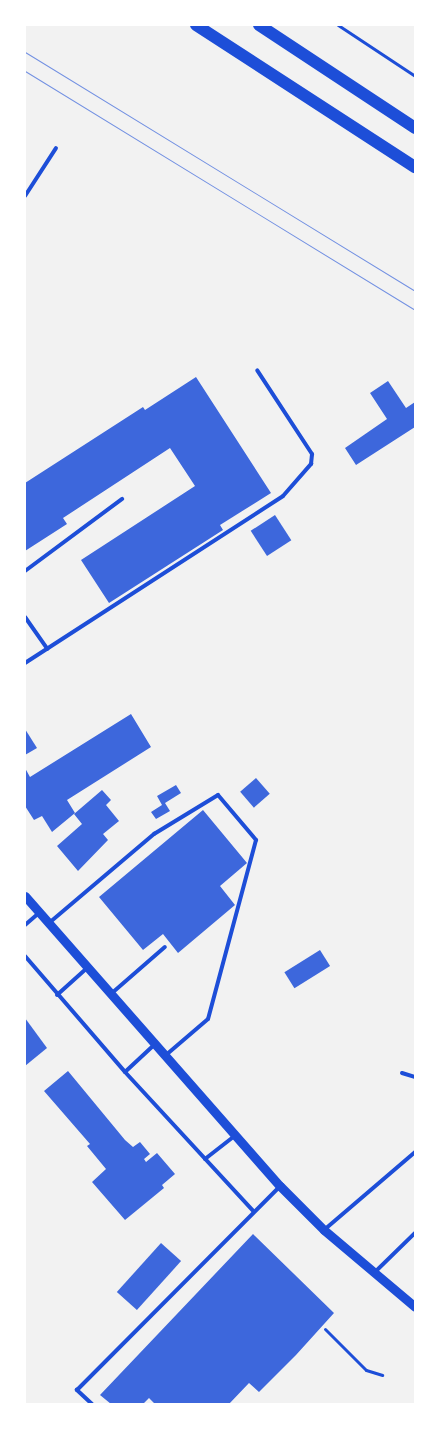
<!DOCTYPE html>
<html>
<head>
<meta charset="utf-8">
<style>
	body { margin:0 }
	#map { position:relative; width:440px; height:1429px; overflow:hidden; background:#f2f2f2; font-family:Cabin,sans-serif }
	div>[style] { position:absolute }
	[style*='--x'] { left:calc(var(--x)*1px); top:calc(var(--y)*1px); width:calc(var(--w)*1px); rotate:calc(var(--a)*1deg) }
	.building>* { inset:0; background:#3d67dc; transform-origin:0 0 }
	.path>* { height:3px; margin:-1.5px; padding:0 1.5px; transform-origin:1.5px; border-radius:1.5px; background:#1d4ed8 }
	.service>* { height:4px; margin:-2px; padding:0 2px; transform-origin:2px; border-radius:2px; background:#1d4ed8 }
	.tertiary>* { height:9px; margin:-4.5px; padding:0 4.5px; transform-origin:4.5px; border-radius:4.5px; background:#1d4ed8 }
	.primary>* { height:12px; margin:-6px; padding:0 6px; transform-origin:6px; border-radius:6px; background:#1d4ed8 }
	.tram>* { height:1px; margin:-0.5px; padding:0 0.5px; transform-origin:0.5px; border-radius:0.5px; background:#7290e2 }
	span { translate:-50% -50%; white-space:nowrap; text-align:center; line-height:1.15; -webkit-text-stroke:4px #fff; paint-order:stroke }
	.frame { position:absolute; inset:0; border:26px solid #fff; pointer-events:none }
</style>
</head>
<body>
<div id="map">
	<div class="building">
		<i style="clip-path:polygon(196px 377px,271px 493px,220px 525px,223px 530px,109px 603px,81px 560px,195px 486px,170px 448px,63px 518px,67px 524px,25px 551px,25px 483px,143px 407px,145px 410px)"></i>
		<i style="clip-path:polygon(388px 381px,406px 408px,415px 402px,415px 427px,356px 465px,345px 448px,387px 419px,370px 393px)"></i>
		<i style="left:275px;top:515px;width:30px;height:29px;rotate:57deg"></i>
		<i style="clip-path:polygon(131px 714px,151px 747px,67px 800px,75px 813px,52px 832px,42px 816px,34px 820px,25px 806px,25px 768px,30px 777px)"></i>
		<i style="clip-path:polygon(25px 729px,37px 748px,25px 755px)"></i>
		<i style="left:256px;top:778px;width:21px;height:21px;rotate:49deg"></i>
		<i style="clip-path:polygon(176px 785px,181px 793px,165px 803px,170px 811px,156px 819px,151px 812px,162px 805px,157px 796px)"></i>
		<i style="clip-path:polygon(102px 790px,111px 800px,106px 805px,119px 821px,103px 834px,108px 840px,78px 871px,57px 846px,82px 824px,74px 814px)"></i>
		<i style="clip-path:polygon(203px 810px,247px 863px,220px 886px,235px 905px,178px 953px,163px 934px,143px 950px,99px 897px)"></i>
		<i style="left:320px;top:950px;width:19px;height:42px;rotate:58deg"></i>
		<i style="clip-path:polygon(25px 1018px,47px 1048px,25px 1066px)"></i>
		<i style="clip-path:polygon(68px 1071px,125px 1140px,133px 1147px,140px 1142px,150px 1154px,144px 1159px,146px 1162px,157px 1153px,175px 1174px,162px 1185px,164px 1188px,125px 1220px,92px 1182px,106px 1169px,87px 1146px,90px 1144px,44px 1091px)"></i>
		<i style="clip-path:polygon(253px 1234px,334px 1313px,296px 1355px,259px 1392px,249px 1383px,229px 1404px,155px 1404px,149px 1398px,143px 1404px,111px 1404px,100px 1395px)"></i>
		<i style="left:161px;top:1243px;width:27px;height:66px;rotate:42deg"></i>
	</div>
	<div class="path">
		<i style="--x:338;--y:25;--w:92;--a:33.5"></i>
		<i style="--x:325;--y:1329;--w:58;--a:45"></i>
		<i style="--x:366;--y:1370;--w:17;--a:17"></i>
	</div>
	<div class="service">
		<i style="--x:25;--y:196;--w:57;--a:-57.1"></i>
		<i style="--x:25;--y:571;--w:121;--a:-36.6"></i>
		<i style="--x:25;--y:617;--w:39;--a:55"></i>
		<i style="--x:25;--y:663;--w:307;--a:-32.9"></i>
		<i style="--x:283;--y:496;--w:43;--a:-48.8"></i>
		<i style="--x:311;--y:464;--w:10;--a:-84"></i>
		<i style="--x:312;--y:454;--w:100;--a:-123.2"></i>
		<i style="--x:49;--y:923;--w:138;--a:-40.3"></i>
		<i style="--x:154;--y:834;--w:75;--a:-31.4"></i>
		<i style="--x:218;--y:795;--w:59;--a:49.8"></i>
		<i style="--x:256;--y:840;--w:185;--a:105"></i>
		<i style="--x:208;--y:1019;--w:55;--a:139.4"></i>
		<i style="--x:25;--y:925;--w:18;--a:-41"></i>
		<i style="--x:25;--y:956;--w:153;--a:49.2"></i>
		<i style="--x:125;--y:1072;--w:190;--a:47.3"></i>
		<i style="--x:112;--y:993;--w:70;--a:-41"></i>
		<i style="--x:57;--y:995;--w:40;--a:-42"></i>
		<i style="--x:125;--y:1072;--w:40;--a:-43"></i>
		<i style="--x:402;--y:1073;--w:14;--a:17"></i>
		<i style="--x:205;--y:1159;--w:37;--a:-38"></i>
		<i style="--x:324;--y:1230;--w:120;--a:-40.6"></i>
		<i style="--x:374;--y:1273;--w:57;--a:-44.3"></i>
		<i style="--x:92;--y:1404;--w:21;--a:-137"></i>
		<i style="--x:77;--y:1390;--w:288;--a:-45.1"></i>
	</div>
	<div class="tertiary">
		<i style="--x:25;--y:896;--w:386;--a:48.7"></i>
		<i style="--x:280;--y:1186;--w:62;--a:45"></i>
		<i style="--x:324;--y:1230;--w:119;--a:40.2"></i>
	</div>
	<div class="primary">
		<i style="--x:196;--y:25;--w:261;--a:33"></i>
		<i style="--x:259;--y:25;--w:187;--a:33.4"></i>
	</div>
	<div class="tram">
		<i style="--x:25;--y:52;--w:457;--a:31.5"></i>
		<i style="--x:25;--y:71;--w:457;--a:31.5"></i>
	</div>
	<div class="frame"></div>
</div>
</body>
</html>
